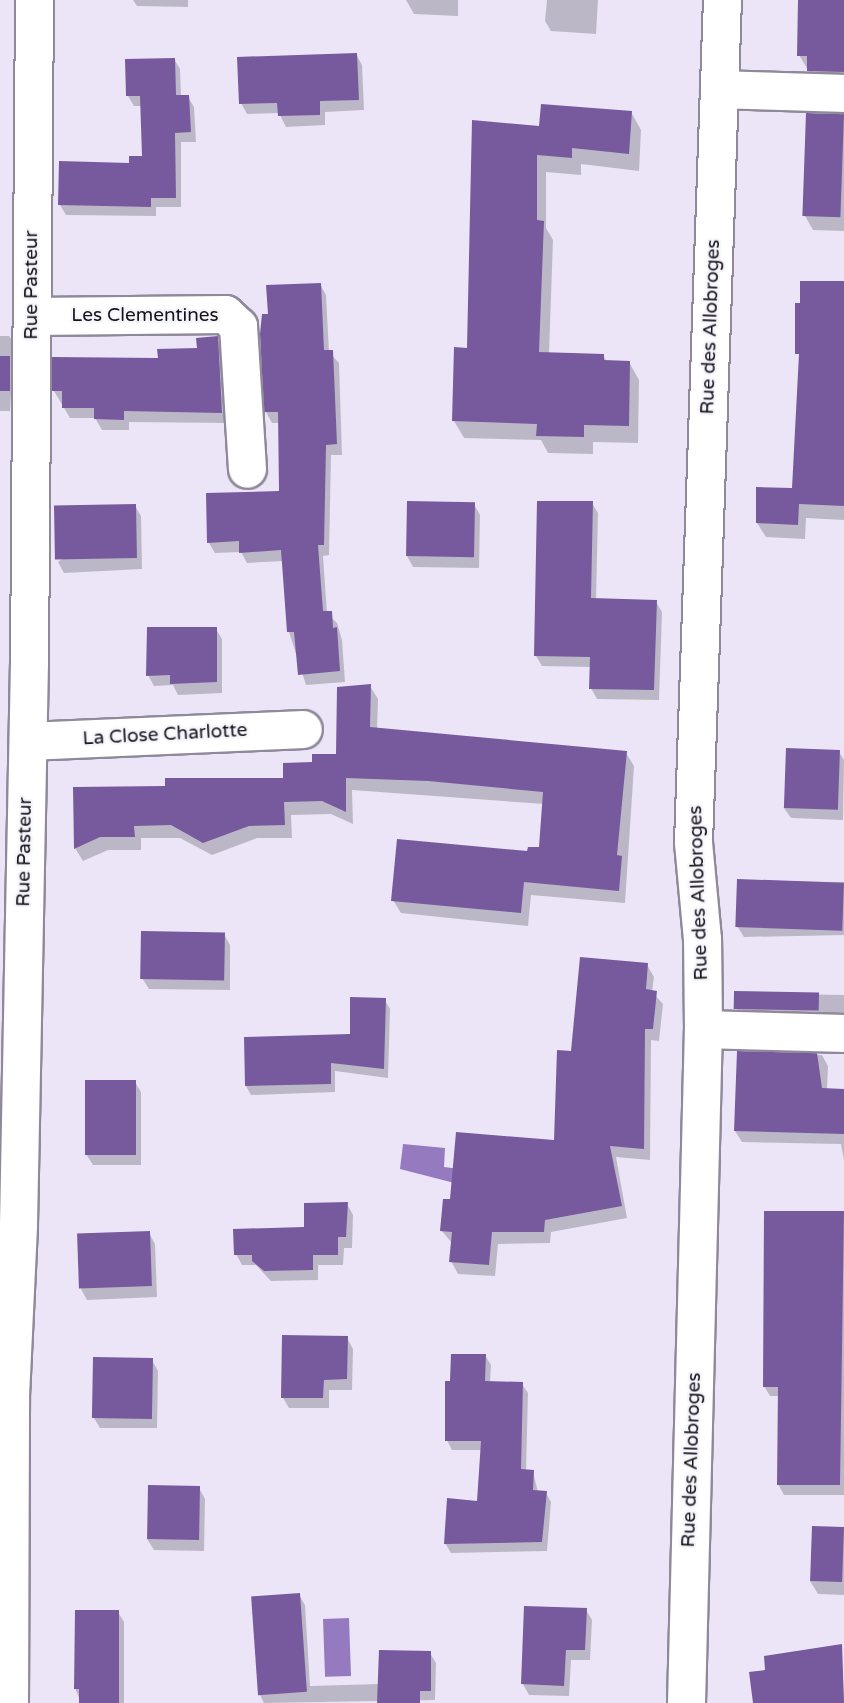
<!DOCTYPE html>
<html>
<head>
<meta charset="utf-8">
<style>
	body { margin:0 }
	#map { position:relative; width:844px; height:1703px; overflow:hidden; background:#ece5f8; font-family:"Varela Round",sans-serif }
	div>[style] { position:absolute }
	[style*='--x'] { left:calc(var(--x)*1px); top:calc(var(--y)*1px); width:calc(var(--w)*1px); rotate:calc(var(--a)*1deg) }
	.water>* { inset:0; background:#967ac0; transform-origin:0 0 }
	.shadow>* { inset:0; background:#0003 }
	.building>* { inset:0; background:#765a9d; transform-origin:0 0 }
	.roads { filter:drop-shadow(2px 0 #8f899a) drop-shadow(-2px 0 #8f899a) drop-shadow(0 2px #8f899a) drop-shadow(0 -2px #8f899a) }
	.minor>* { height:37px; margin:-18.5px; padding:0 18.5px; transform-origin:18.5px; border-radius:18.5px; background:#fff }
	span { translate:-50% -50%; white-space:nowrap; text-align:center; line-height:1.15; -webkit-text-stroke:5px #f7f5fc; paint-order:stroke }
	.street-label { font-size:19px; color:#151319 }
</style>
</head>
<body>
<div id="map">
	<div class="water">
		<i style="clip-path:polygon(403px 1144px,445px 1148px,444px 1167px,468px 1170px,466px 1186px,400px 1169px)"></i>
		<i style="left:349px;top:1618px;width:58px;height:26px;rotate:88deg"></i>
	</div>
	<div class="shadow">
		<i style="clip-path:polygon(133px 0,188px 0,188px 7px,137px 6px)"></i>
		<i style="clip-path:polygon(406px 0,458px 0,458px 16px,414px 14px)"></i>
		<i style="clip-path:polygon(547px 0,598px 0,596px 34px,551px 31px,545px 21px)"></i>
		<i style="clip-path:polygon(800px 0,844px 0,844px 87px,817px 85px,799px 55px)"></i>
		<i style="clip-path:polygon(356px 54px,362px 65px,364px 110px,325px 112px,325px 125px,286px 127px,279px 113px,247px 114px,241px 103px)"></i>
		<i style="clip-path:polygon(174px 59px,180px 69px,181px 97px,188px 97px,194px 107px,196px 142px,181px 142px,181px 207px,156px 207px,156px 216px,66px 215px,60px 205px,143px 158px,142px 106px,134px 106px,128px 96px)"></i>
		<i style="clip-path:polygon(631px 112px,641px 130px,639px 171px,581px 164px,581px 175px,546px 172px,546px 228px,553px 240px,549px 354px,603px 355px,607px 362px,629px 362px,639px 380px,638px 443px,593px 442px,593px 454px,548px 453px,541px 440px,464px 438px,454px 421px,468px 350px,540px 128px)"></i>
		<i style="clip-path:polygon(844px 114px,844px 231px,813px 230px,805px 216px,808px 115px)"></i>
		<i style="clip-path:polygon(844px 283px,844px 520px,806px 518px,805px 539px,766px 537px,757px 523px,794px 490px,802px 304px)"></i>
		<i style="clip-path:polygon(320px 284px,326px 295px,329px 352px,339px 363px,342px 455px,331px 455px,329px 555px,323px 556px,327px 613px,337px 623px,342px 640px,345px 682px,306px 685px,289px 632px,283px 561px,247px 563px,241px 552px,215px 553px,209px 543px,280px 493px,280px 423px,272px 423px,266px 412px,269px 315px)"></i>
		<i style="clip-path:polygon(0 336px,9px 336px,14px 343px,10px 411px,0 411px)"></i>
		<i style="clip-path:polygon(217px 338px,223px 349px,228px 423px,129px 422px,129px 430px,102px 430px,95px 418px,70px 418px,54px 391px,198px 350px)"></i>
		<i style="clip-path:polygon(592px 503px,598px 513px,596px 600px,656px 602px,662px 612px,659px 700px,597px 699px,591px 688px,592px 667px,542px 666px,536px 656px)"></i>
		<i style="clip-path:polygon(474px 504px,480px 515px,479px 568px,413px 567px,407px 556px)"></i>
		<i style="clip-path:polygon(135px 506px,141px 516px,142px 569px,64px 573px,58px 562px)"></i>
		<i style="clip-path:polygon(216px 629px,222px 639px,222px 693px,178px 695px,173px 685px,154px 686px,148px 675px)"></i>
		<i style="clip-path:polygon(370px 686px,378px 699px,377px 730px,626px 753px,634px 766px,625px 903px,531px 895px,528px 926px,401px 913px,393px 900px,540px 849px,544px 804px,352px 790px,353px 824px,331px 814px,291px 815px,292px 838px,257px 838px,212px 855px,180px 838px,141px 838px,141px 850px,108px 850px,83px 861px,75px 848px,167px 787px,285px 779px,337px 755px)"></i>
		<i style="clip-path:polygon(839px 752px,844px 760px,843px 820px,791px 818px,784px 808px)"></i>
		<i style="clip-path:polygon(738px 881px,844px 882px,844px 935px,744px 937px,737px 926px)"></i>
		<i style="clip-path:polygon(224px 934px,230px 945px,230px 990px,149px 989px,142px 978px)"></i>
		<i style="clip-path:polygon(647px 965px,654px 977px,652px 992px,663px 1004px,659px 1041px,651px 1040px,650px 1160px,616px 1157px,627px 1218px,551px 1232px,550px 1243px,498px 1244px,495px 1276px,458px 1274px,451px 1261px,452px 1243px,441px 1230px,451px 1201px,556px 1142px,572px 1053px)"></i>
		<i style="clip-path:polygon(736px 993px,844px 995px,844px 1022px,742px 1019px,736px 1008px)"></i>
		<i style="clip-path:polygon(385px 1000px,390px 1009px,388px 1078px,335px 1071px,335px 1092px,251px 1095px,246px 1086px,352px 1035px)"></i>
		<i style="clip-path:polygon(738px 1053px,822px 1055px,828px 1066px,827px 1090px,844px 1091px,844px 1160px,841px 1144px,742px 1142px,735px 1131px)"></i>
		<i style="clip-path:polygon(135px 1082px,141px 1092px,141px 1165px,93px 1165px,86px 1154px)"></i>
		<i style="clip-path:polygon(347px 1204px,353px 1215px,352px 1248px,344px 1248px,343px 1265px,318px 1265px,318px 1280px,271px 1281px,256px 1265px,242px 1265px,236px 1254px,306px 1228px)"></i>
		<i style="clip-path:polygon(765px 1212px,844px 1213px,844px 1495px,784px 1495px,778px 1484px,780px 1396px,770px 1396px,764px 1386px)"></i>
		<i style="clip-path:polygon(149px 1233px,155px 1244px,157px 1297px,87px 1300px,81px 1289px)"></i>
		<i style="clip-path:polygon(347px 1338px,353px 1349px,352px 1390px,329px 1390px,329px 1408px,289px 1408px,283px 1398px)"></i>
		<i style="clip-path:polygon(485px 1355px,491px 1365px,490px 1383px,522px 1384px,528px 1393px,526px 1471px,533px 1472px,538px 1492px,546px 1493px,551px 1502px,547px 1551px,451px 1553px,445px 1543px,479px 1502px,482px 1450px,452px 1450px,447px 1440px,452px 1383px)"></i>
		<i style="clip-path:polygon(152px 1360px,158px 1371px,157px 1428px,100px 1428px,94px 1418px)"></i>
		<i style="clip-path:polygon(199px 1488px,205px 1499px,204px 1551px,154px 1550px,147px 1539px)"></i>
		<i style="clip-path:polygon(844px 1528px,844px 1595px,818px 1594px,810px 1581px)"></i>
		<i style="clip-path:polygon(299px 1595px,305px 1605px,310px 1686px,379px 1684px,430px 1653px,436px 1663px,435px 1700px,264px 1703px,259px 1693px)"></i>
		<i style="clip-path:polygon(586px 1610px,592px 1620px,590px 1660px,571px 1660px,569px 1696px,529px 1695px,523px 1684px)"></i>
		<i style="clip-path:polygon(118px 1612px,124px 1622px,124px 1703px,81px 1703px,75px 1688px)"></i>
		<i style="clip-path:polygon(841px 1646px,844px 1703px,754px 1703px,767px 1671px)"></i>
	</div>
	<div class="building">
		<i style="clip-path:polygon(798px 0,844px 0,844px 72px,807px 71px,807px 56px,797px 56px)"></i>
		<i style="clip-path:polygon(357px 53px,359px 100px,320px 101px,320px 115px,278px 116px,277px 103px,239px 104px,237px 57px)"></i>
		<i style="clip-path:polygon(175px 58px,176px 95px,189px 95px,191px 132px,175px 133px,176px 198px,151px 198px,151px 207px,58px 205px,59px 161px,129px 163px,129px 156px,142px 156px,140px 96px,126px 96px,125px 59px)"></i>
		<i style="clip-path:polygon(541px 104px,632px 111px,629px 154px,572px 148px,572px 158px,537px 155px,537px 220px,544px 221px,539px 352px,604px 354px,604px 360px,630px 361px,629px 426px,584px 425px,584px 437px,536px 436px,537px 424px,452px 421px,454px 347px,467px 348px,472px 120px,539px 126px)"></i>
		<i style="left:806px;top:113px;width:38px;height:103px;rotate:2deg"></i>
		<i style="clip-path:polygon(800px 281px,844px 281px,844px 506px,799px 504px,798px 525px,756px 523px,756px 487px,792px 488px,799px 354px,795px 354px,795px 303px,800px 303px)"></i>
		<i style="clip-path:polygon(321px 283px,324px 350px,333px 350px,337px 444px,326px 445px,324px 545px,318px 545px,323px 611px,332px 611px,333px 628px,337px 627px,340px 671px,298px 675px,294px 632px,287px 632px,281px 550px,239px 553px,239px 541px,207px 543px,206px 493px,279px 491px,278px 412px,264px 412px,260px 334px,262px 314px,268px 314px,266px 285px)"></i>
		<i style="clip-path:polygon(218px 336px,222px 413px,124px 411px,124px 420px,94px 419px,94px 408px,62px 408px,62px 391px,52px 391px,52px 357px,158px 358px,157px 349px,197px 348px,196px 338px)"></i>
		<i style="left:0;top:356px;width:10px;height:35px"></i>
		<i style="left:407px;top:501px;width:68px;height:55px;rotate:1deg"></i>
		<i style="clip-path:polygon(537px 501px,593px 501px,591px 598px,657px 600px,654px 690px,589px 689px,590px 657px,534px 656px)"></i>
		<i style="left:136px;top:504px;width:54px;height:82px;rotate:89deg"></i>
		<i style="clip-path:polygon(147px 627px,217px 627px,217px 682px,170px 684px,170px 675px,146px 676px)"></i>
		<i style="clip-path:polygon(371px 684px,370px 727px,627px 751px,617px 855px,622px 856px,619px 891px,524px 882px,521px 913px,391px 901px,397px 839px,527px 851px,528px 847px,539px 847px,543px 792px,428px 781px,346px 778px,346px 812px,322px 801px,284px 802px,285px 825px,249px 826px,203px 843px,171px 825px,134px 826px,135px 837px,100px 837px,74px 849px,73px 787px,165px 786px,165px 778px,283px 778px,283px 763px,312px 762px,312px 754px,336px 754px,337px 687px)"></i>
		<i style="left:786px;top:748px;width:54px;height:60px;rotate:2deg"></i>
		<i style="left:737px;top:879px;width:107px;height:48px;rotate:2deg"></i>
		<i style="left:141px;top:931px;width:84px;height:48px;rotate:1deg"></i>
		<i style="clip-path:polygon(580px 957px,648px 963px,646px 989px,657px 991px,653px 1029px,645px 1029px,644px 1149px,610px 1146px,622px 1206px,545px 1220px,544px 1232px,492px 1232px,489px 1265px,449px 1262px,452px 1232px,440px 1231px,443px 1199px,450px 1199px,456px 1132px,554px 1140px,557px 1050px,571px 1051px)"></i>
		<i style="left:734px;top:991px;width:85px;height:18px;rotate:1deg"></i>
		<i style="clip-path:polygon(350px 997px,386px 998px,384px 1069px,331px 1063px,331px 1084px,245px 1086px,244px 1037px,350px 1034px)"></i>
		<i style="clip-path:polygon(737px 1051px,817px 1053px,822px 1088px,844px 1089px,844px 1134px,734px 1131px)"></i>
		<i style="left:85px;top:1080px;width:51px;height:75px"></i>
		<i style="clip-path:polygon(348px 1202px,346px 1237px,338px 1237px,338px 1255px,313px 1255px,313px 1270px,264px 1271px,252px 1261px,252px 1255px,234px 1255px,233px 1229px,304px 1227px,304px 1203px)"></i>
		<i style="clip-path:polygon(764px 1211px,844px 1211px,840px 1485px,777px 1485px,778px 1387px,763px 1387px)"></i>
		<i style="left:150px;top:1231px;width:55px;height:73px;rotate:88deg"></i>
		<i style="clip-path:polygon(282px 1335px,348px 1336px,347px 1379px,324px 1380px,323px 1398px,281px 1398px)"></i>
		<i style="clip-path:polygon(451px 1354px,486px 1354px,485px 1381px,523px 1382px,521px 1469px,534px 1470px,533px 1490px,547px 1491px,542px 1542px,444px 1544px,447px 1498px,477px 1501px,481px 1441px,445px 1441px,445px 1381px,450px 1381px)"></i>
		<i style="left:93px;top:1357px;width:60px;height:61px;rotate:1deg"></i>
		<i style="left:148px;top:1485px;width:52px;height:54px;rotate:1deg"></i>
		<i style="left:812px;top:1526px;width:32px;height:55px;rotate:2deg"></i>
		<i style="left:300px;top:1593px;width:99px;height:49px;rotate:86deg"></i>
		<i style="clip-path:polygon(524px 1606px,587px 1608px,585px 1650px,566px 1650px,564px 1686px,521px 1684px)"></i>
		<i style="clip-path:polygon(75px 1610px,119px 1610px,119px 1703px,79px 1703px,79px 1689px,74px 1689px)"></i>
		<i style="clip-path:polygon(842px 1644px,844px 1703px,753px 1703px,749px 1672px,765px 1670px,764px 1656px)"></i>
		<i style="clip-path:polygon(379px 1650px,431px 1651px,431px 1691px,420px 1691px,420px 1703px,377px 1703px)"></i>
	</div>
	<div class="roads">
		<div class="minor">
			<i style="--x:719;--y:89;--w:125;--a:1.8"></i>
			<i style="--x:32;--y:316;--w:193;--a:-0.6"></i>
			<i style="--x:225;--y:314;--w:18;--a:43"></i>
			<i style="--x:238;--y:326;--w:143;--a:86.4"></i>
			<i style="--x:28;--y:741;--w:275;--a:-2.5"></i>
			<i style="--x:703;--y:1029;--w:141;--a:1.6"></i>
			<i style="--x:9;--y:1703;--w:307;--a:-89.8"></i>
			<i style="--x:10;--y:1396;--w:172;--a:-87.3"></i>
			<i style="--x:18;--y:1224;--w:561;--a:-88.88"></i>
			<i style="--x:29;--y:663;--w:663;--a:-89.57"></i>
			<i style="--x:686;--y:1703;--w:674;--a:-88.56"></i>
			<i style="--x:703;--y:1029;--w:90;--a:-90.6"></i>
			<i style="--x:702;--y:939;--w:97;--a:-95.3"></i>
			<i style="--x:693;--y:842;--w:842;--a:-88.03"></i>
		</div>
	</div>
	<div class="street-label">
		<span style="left:32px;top:285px;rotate:-90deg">Rue Pasteur</span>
		<span style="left:145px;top:316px">Les Clementines</span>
		<span style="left:711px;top:327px;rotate:-88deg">Rue des Allobroges</span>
		<span style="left:165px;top:735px;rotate:-3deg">La Close Charlotte</span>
		<span style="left:25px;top:852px;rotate:-89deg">Rue Pasteur</span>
		<span style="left:699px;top:893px;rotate:-92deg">Rue des Allobroges</span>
		<span style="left:692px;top:1460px;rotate:-88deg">Rue des Allobroges</span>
	</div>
</div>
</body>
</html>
